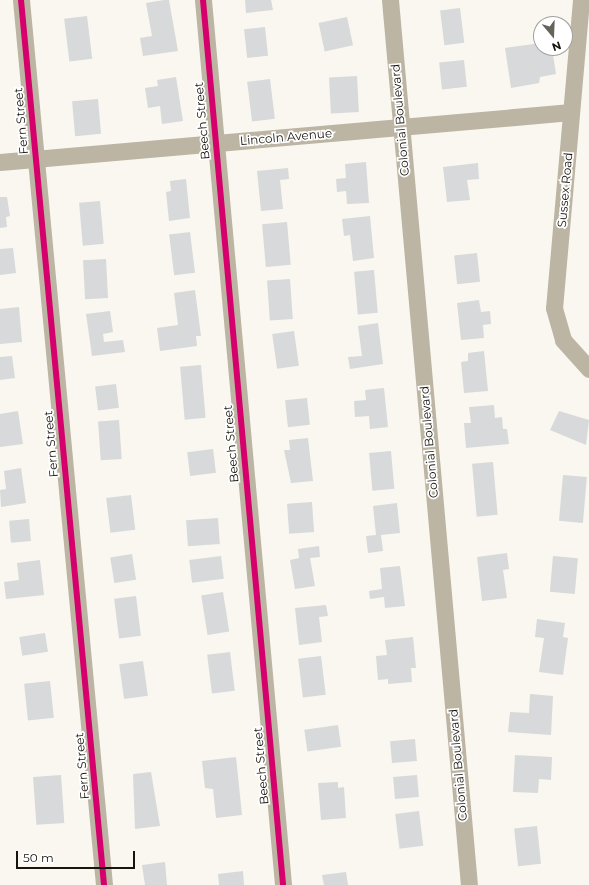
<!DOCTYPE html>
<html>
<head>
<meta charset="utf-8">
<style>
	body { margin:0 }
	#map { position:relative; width:589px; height:885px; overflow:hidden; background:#f9f7f0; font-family:Montserrat,sans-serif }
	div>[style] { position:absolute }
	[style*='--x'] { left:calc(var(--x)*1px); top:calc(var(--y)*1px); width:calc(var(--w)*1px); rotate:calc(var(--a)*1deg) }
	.building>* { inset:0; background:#d8d9da; transform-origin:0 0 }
	.minor>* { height:17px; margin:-8.5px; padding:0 8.5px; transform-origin:8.5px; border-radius:8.5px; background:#bcb5a4 }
	.cycleway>* { height:6px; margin:-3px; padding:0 3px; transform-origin:3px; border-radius:3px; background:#d6006c }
	span { translate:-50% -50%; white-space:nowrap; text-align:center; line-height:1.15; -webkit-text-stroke:3.5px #fff; paint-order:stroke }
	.street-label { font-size:12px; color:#17140d }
	.north { position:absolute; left:533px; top:16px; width:40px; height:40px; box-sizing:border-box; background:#fff; border:1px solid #a2a19e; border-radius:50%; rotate:161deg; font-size:11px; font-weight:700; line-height:16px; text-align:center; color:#17140d }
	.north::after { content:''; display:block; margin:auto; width:14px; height:18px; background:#66635c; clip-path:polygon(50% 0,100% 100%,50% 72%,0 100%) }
	.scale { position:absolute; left:16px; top:851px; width:119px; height:18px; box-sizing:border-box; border:2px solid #17140d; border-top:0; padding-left:5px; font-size:12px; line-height:14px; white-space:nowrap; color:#17140d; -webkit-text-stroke:3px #fff; paint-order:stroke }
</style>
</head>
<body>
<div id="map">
	<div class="building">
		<i style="clip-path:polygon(164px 0,169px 0,178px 51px,143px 56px,140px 38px,152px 36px,146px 3px)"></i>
		<i style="clip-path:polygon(245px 0,271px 0,273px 10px,246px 13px)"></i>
		<i style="left:460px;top:8px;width:35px;height:20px;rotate:83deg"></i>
		<i style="left:87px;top:16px;width:43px;height:23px;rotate:83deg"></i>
		<i style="left:347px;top:17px;width:29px;height:29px;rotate:78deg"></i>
		<i style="left:265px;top:27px;width:29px;height:21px;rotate:84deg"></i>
		<i style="clip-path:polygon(541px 43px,541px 48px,552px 48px,556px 74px,540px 77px,539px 83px,511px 88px,505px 48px)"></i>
		<i style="left:464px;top:60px;width:27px;height:25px;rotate:84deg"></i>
		<i style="left:357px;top:76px;width:36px;height:28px;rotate:87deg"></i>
		<i style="clip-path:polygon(176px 77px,183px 121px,162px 124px,160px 106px,148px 108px,145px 88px,158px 86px,157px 80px)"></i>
		<i style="left:270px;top:79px;width:40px;height:23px;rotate:83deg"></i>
		<i style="left:98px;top:99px;width:35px;height:26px;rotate:85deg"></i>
		<i style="clip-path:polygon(366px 162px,369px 203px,347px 204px,346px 191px,337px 192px,336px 179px,346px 178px,345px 164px)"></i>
		<i style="clip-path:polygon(478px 163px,479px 179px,467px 180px,470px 200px,447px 202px,443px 167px)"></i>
		<i style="clip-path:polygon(288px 168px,289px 179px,280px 180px,283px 209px,261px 211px,257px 171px)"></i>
		<i style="clip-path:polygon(186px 179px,190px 218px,169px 221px,166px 192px,171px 191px,170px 181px)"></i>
		<i style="clip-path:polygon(0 197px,7px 197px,10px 216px,6px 217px,7px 227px,0 228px)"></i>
		<i style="left:100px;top:201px;width:43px;height:21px;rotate:85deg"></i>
		<i style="clip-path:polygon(370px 216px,374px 258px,353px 261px,350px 235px,344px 236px,342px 219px)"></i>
		<i style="left:287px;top:222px;width:43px;height:25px;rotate:85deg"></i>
		<i style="left:190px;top:232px;width:41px;height:21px;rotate:83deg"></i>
		<i style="clip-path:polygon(13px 248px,16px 273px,0 275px,0 249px)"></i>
		<i style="left:477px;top:253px;width:29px;height:23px;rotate:84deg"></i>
		<i style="left:106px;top:259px;width:39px;height:23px;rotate:87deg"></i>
		<i style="left:374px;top:270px;width:43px;height:20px;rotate:85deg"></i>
		<i style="left:290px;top:279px;width:40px;height:23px;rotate:86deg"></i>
		<i style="clip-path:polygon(195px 290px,201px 336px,196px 336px,197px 346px,160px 351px,157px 328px,178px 325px,174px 293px)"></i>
		<i style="clip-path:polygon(479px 300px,481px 312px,490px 311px,491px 324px,483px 325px,484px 338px,461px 340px,457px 303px)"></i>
		<i style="clip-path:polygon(19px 307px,22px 342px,0 344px,0 309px)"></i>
		<i style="clip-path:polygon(110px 311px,113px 332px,103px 334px,104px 342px,123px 340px,125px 352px,92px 356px,86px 314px)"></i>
		<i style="clip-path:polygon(378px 323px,383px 364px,350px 369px,348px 357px,362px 356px,358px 326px)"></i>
		<i style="left:294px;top:331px;width:35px;height:22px;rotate:82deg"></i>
		<i style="clip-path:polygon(484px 351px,488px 391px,464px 393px,461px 362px,468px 361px,468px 353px)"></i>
		<i style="clip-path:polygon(12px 356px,15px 378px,0 380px,0 357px)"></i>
		<i style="left:201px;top:365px;width:53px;height:21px;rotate:85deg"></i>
		<i style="left:116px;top:384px;width:24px;height:21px;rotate:83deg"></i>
		<i style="clip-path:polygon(384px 388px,388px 427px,370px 429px,369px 416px,355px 417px,354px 401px,366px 400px,365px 390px)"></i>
		<i style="left:307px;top:398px;width:27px;height:22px;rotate:84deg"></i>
		<i style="clip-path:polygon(494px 405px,495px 418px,502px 417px,503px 429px,507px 429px,509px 444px,466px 448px,464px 423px,471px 423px,469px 407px)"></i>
		<i style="clip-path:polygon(18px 411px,23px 444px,0 447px,0 414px)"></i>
		<i style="clip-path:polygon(559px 411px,589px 420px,586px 445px,550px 430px)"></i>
		<i style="left:119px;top:420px;width:39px;height:21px;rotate:86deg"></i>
		<i style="clip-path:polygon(308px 438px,313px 481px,291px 483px,284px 450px,290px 450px,289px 440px)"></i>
		<i style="left:213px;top:449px;width:24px;height:26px;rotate:83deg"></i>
		<i style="left:391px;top:451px;width:38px;height:22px;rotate:85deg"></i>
		<i style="left:493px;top:462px;width:53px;height:21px;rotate:85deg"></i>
		<i style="clip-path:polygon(21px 468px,26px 503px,1px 507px,0 490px,6px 489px,4px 471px)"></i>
		<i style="left:563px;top:475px;width:24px;height:46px;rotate:5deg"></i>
		<i style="left:131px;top:495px;width:35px;height:25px;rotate:83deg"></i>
		<i style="left:312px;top:502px;width:30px;height:25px;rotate:86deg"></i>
		<i style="clip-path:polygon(397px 503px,400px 533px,381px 535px,383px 551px,368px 553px,366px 536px,376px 535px,373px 506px)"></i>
		<i style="left:218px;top:518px;width:26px;height:32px;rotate:86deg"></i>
		<i style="left:29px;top:519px;width:22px;height:20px;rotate:85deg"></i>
		<i style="clip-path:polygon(319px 546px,320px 557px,310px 558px,315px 586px,295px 589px,290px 560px,299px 558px,298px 549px)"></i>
		<i style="clip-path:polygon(507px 553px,509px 569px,503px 570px,507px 598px,482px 601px,477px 557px)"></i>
		<i style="left:132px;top:554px;width:26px;height:22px;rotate:81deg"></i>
		<i style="left:221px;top:556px;width:23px;height:32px;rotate:83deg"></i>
		<i style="left:553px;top:556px;width:25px;height:36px;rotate:5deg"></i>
		<i style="clip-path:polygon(40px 560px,44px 595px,6px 599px,4px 582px,19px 580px,17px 563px)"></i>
		<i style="clip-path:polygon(400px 566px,405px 606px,385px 608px,384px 597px,370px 599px,369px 591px,382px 589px,380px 568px)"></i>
		<i style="left:223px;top:592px;width:40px;height:22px;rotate:81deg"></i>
		<i style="left:136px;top:596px;width:40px;height:22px;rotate:83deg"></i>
		<i style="clip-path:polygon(326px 605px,328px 616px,319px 617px,322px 642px,299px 645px,295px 608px)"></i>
		<i style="clip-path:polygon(537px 619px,565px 623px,563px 637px,568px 638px,563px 675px,539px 672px,544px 638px,535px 637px)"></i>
		<i style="left:45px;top:633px;width:19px;height:26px;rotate:81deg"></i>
		<i style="clip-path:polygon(413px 637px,416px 668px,411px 668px,412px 682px,388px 684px,388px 679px,378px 680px,376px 656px,387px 655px,385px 640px)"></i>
		<i style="left:230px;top:652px;width:39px;height:23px;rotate:83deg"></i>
		<i style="left:321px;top:656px;width:39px;height:23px;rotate:83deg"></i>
		<i style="left:143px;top:661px;width:35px;height:24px;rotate:82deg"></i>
		<i style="left:50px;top:681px;width:37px;height:26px;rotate:84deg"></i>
		<i style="clip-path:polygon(530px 694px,553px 696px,551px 735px,508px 732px,510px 712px,529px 713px)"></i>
		<i style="left:338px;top:725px;width:22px;height:34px;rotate:82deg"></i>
		<i style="left:415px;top:739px;width:22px;height:25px;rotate:85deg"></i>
		<i style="clip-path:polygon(515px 755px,552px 757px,551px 780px,539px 779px,538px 793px,513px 792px)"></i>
		<i style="clip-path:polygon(236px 757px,242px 815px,216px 818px,213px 789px,205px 788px,202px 761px)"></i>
		<i style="clip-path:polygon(151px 772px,160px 826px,135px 829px,133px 774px)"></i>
		<i style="left:61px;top:775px;width:48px;height:28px;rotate:86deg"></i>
		<i style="left:417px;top:775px;width:22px;height:24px;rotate:85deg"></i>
		<i style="clip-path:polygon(338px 782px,338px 788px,344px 787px,346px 818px,321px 820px,318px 783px)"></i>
		<i style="left:419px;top:811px;width:35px;height:24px;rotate:83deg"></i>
		<i style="left:537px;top:826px;width:38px;height:23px;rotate:84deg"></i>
		<i style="clip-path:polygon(165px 862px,167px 885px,145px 885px,142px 865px)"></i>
		<i style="clip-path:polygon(243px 871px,244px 885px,219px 885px,218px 874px)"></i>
		<i style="clip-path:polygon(346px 872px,348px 885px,324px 885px,322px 875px)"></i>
	</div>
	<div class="minor">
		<i style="--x:21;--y:0;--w:889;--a:84.64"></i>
		<i style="--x:203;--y:0;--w:889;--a:84.83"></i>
		<i style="--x:390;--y:0;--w:889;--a:84.9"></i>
		<i style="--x:581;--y:0;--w:309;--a:95"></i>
		<i style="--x:554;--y:308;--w:33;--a:74"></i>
		<i style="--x:563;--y:340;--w:39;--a:48"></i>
		<i style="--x:0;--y:162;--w:573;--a:-5"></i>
	</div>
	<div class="cycleway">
		<i style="--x:21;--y:0;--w:889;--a:84.64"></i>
		<i style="--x:203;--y:0;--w:889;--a:84.83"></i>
	</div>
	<div class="street-label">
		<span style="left:400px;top:120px;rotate:-95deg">Colonial Boulevard</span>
		<span style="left:21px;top:121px;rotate:-95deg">Fern Street</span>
		<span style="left:202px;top:121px;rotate:-95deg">Beech Street</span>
		<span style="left:286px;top:137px;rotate:-5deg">Lincoln Avenue</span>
		<span style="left:565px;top:190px;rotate:-85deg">Sussex Road</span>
		<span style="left:429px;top:442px;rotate:-95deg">Colonial Boulevard</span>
		<span style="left:51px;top:444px;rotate:-95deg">Fern Street</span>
		<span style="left:231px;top:444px;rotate:-95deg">Beech Street</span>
		<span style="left:458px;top:765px;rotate:-95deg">Colonial Boulevard</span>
		<span style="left:82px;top:766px;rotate:-95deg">Fern Street</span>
		<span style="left:261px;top:766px;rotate:-95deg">Beech Street</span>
	</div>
	<div class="north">N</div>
	<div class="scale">50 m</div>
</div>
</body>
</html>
